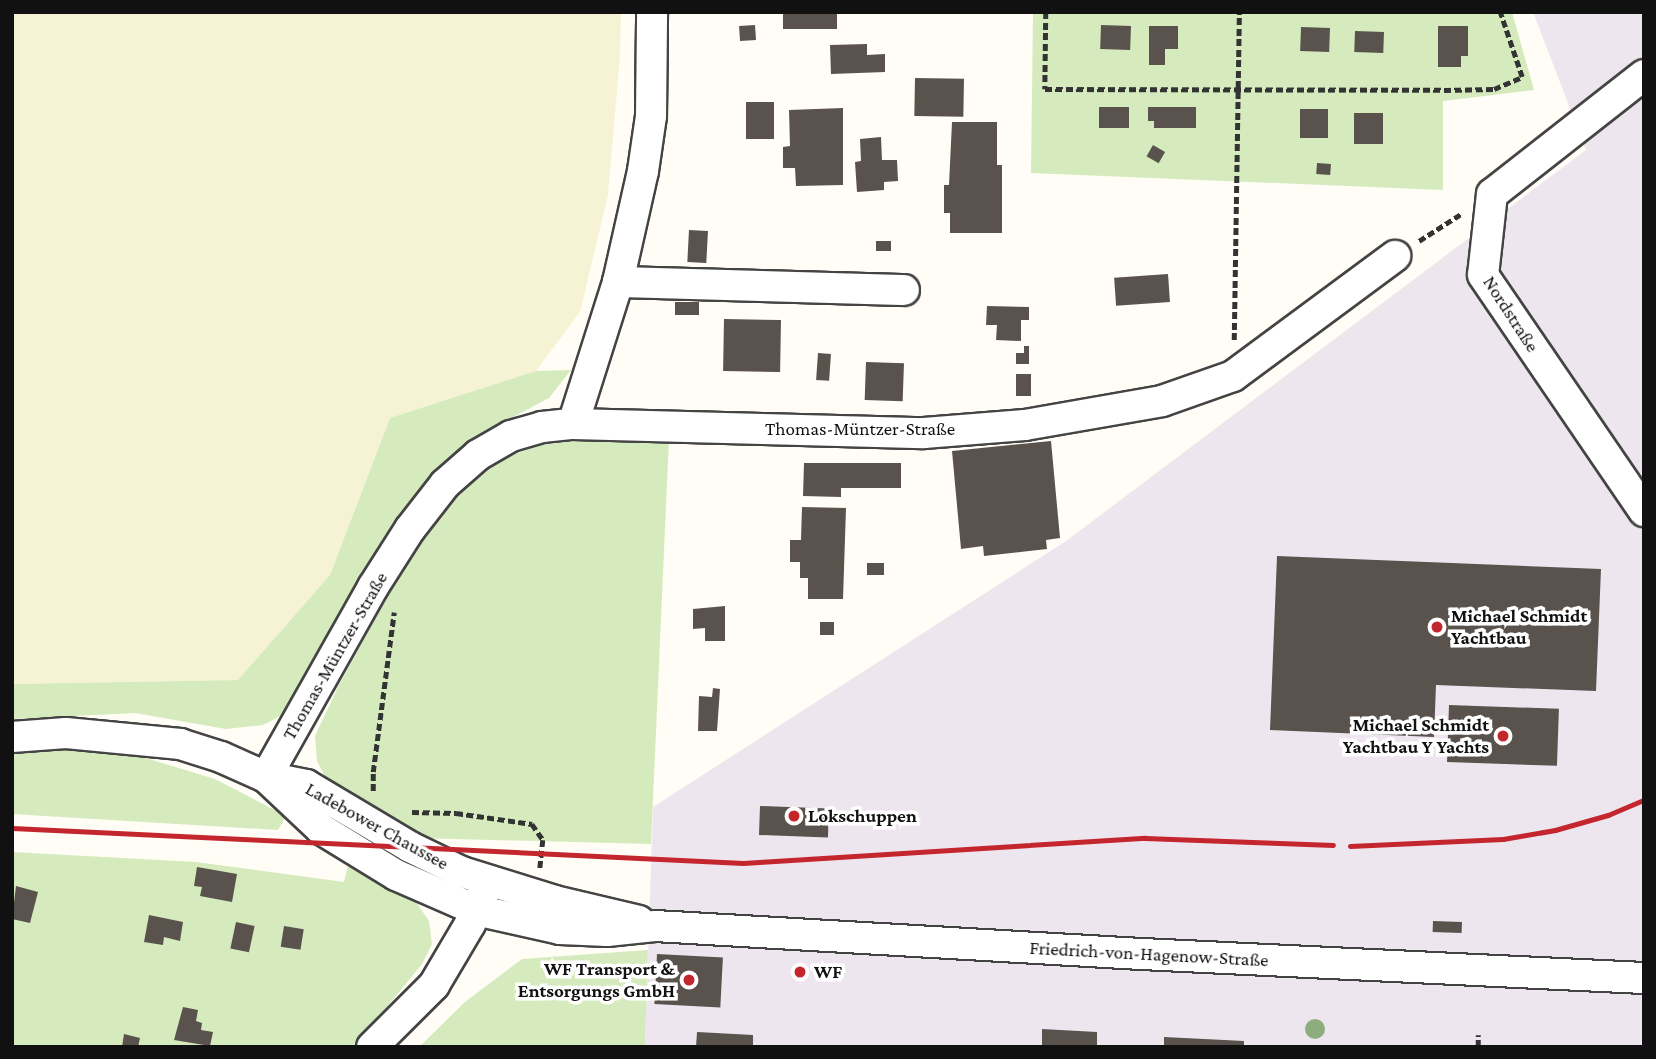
<!DOCTYPE html>
<html>
<head>
<meta charset="utf-8">
<style>
	body { margin:0 }
	#map { position:relative; width:1656px; height:1059px; overflow:hidden; background:#fffdf5; font-family:"Crimson Pro",serif }
	div>[style] { position:absolute }
	[style*='--x'] { left:calc(var(--x)*1px); top:calc(var(--y)*1px); width:calc(var(--w)*1px); rotate:calc(var(--a)*1deg) }
	.industrial>* { inset:0; background:#eee6ef }
	.farmland>* { inset:0; background:#f6f3d4 }
	.green>* { inset:0; background:#d5ebbd }
	.building>* { inset:0; background:#5a524d; transform-origin:0 0 }
	.path>* { height:4.5px; margin-top:-2.25px; transform-origin:0; background:repeating-linear-gradient(90deg,#333 0 7px,transparent 0 10.5px) }
	.roads { filter:drop-shadow(2px 0 #444) drop-shadow(-2px 0 #444) drop-shadow(0 2px #444) drop-shadow(0 -2px #444) }
	.minor>* { height:30px; margin:-15px; padding:0 15px; transform-origin:15px; border-radius:15px; background:#fff }
	.rail>* { height:5px; margin:-2.5px; padding:0 2.5px; transform-origin:2.5px; border-radius:2.5px; background:#c4262e }
	.trees>* { width:20px; height:20px; margin:-10px; border-radius:50%; background:#8dad7f }
	.dots>* { width:19px; height:19px; translate:-50% -50%; box-sizing:border-box; border:4px solid #fff; border-radius:50% }
	span { translate:-50% -50%; white-space:nowrap; text-align:center; line-height:1.15; -webkit-text-stroke:7px #fff; paint-order:stroke }
	.street-label { font-size:19px; color:#111 }
	.poi-label { font-size:19px; color:#111; font-weight:700 }
	.left { translate:0 -50%; text-align:left }
	.right { translate:-100% -50%; text-align:right }
	.frame { position:absolute; inset:0; border:14px solid #111; pointer-events:none }
</style>
</head>
<body>
<div id="map">
	<div class="industrial">
		<i style="clip-path:polygon(1533px 12px,1644px 12px,1644px 1047px,645px 1047px,653px 807px,1066px 541px,1586px 150px)"></i>
	</div>
	<div class="farmland">
		<i style="clip-path:polygon(12px 12px,621px 12px,620px 56px,608px 195px,580px 312px,536px 371px,390px 418px,330px 575px,238px 680px,12px 684px)"></i>
	</div>
	<div class="green">
		<i style="clip-path:polygon(1033px 12px,1512px 12px,1534px 90px,1443px 101px,1443px 190px,1031px 173px)"></i>
		<i style="clip-path:polygon(571px 370px,549px 398px,477px 436px,442px 466px,376px 553px,315px 666px,286px 713px,263px 725px,226px 729px,135px 713px,12px 719px,12px 684px,238px 680px,330px 575px,390px 418px,536px 371px)"></i>
		<i style="clip-path:polygon(669px 438px,651px 844px,416px 838px,332px 790px,317px 761px,315px 736px,338px 687px,421px 535px,453px 498px,496px 461px,540px 445px,582px 440px)"></i>
		<i style="clip-path:polygon(66px 749px,129px 753px,215px 779px,286px 816px,278px 830px,12px 814px,12px 752px)"></i>
		<i style="clip-path:polygon(12px 852px,196px 862px,344px 882px,349px 861px,416px 902px,429px 921px,432px 944px,422px 964px,354px 1047px,12px 1047px)"></i>
		<i style="clip-path:polygon(648px 950px,645px 1047px,419px 1047px,465px 1002px,522px 959px)"></i>
	</div>
	<div class="building">
		<i style="left:783px;top:12px;width:54px;height:17px"></i>
		<i style="left:755px;top:25px;width:15px;height:16px;rotate:86deg"></i>
		<i style="left:1101px;top:25px;width:30px;height:24px;rotate:2deg"></i>
		<i style="clip-path:polygon(1149px 26px,1178px 26px,1178px 49px,1165px 49px,1165px 65px,1149px 65px)"></i>
		<i style="clip-path:polygon(1438px 26px,1468px 26px,1468px 56px,1461px 56px,1461px 67px,1438px 67px)"></i>
		<i style="left:1301px;top:27px;width:29px;height:24px;rotate:2deg"></i>
		<i style="left:1355px;top:31px;width:29px;height:21px;rotate:2deg"></i>
		<i style="clip-path:polygon(867px 44px,867px 55px,885px 54px,885px 72px,831px 74px,830px 45px)"></i>
		<i style="left:915px;top:78px;width:49px;height:38px;rotate:1deg"></i>
		<i style="left:746px;top:102px;width:28px;height:37px"></i>
		<i style="left:1099px;top:107px;width:30px;height:21px"></i>
		<i style="clip-path:polygon(1148px 107px,1196px 107px,1196px 128px,1154px 128px,1154px 121px,1148px 121px)"></i>
		<i style="clip-path:polygon(843px 108px,843px 185px,796px 186px,795px 168px,783px 168px,783px 147px,790px 146px,789px 110px)"></i>
		<i style="left:1300px;top:109px;width:28px;height:29px"></i>
		<i style="left:1354px;top:113px;width:29px;height:31px"></i>
		<i style="clip-path:polygon(952px 122px,997px 122px,997px 165px,1002px 165px,1002px 233px,950px 233px,950px 213px,944px 213px,944px 185px,949px 185px)"></i>
		<i style="clip-path:polygon(881px 137px,882px 160px,897px 160px,898px 181px,884px 182px,884px 190px,857px 192px,855px 162px,861px 161px,860px 139px)"></i>
		<i style="left:1153px;top:145px;width:14px;height:13px;rotate:30deg"></i>
		<i style="left:1317px;top:163px;width:14px;height:11px;rotate:4deg"></i>
		<i style="left:689px;top:230px;width:19px;height:32px;rotate:3deg"></i>
		<i style="left:891px;top:241px;width:10px;height:15px;rotate:90deg"></i>
		<i style="left:1168px;top:274px;width:28px;height:54px;rotate:86deg"></i>
		<i style="left:675px;top:302px;width:24px;height:13px"></i>
		<i style="clip-path:polygon(987px 306px,1029px 307px,1029px 320px,1021px 320px,1021px 341px,996px 340px,997px 325px,986px 325px)"></i>
		<i style="left:724px;top:319px;width:57px;height:52px;rotate:1deg"></i>
		<i style="clip-path:polygon(1024px 346px,1029px 346px,1029px 364px,1016px 364px,1016px 353px,1024px 353px)"></i>
		<i style="left:818px;top:353px;width:13px;height:27px;rotate:4deg"></i>
		<i style="left:866px;top:362px;width:38px;height:38px;rotate:2deg"></i>
		<i style="left:1016px;top:374px;width:15px;height:22px"></i>
		<i style="clip-path:polygon(1051px 441px,1060px 538px,1046px 540px,1047px 549px,984px 556px,983px 546px,961px 549px,952px 451px)"></i>
		<i style="clip-path:polygon(804px 463px,901px 463px,901px 488px,841px 488px,841px 497px,803px 496px)"></i>
		<i style="clip-path:polygon(802px 507px,846px 508px,843px 599px,808px 599px,808px 578px,800px 578px,800px 562px,790px 562px,790px 540px,801px 540px)"></i>
		<i style="clip-path:polygon(1277px 556px,1601px 569px,1596px 691px,1436px 685px,1434px 737px,1270px 730px)"></i>
		<i style="left:884px;top:563px;width:12px;height:17px;rotate:90deg"></i>
		<i style="clip-path:polygon(725px 606px,725px 641px,705px 641px,705px 628px,693px 629px,693px 609px)"></i>
		<i style="left:820px;top:622px;width:14px;height:13px"></i>
		<i style="clip-path:polygon(713px 688px,720px 689px,717px 731px,698px 731px,699px 696px,712px 697px)"></i>
		<i style="left:1449px;top:705px;width:110px;height:57px;rotate:2deg"></i>
		<i style="left:760px;top:806px;width:69px;height:29px;rotate:2deg"></i>
		<i style="clip-path:polygon(197px 867px,237px 874px,232px 902px,200px 896px,202px 887px,194px 886px)"></i>
		<i style="clip-path:polygon(16px 886px,38px 892px,30px 923px,12px 919px)"></i>
		<i style="clip-path:polygon(149px 915px,183px 922px,180px 941px,164px 937px,163px 945px,144px 942px)"></i>
		<i style="left:1433px;top:921px;width:29px;height:11px;rotate:2deg"></i>
		<i style="left:236px;top:922px;width:19px;height:27px;rotate:12deg"></i>
		<i style="left:284px;top:926px;width:20px;height:21px;rotate:9deg"></i>
		<i style="left:657px;top:954px;width:66px;height:50px;rotate:3deg"></i>
		<i style="clip-path:polygon(183px 1007px,198px 1010px,196px 1021px,202px 1023px,201px 1030px,213px 1032px,210px 1046px,174px 1040px)"></i>
		<i style="clip-path:polygon(1042px 1029px,1097px 1032px,1097px 1047px,1042px 1047px)"></i>
		<i style="clip-path:polygon(697px 1032px,753px 1035px,753px 1047px,696px 1047px)"></i>
		<i style="clip-path:polygon(124px 1034px,140px 1038px,138px 1047px,122px 1047px)"></i>
		<i style="clip-path:polygon(1164px 1037px,1244px 1041px,1244px 1047px,1164px 1047px)"></i>
	</div>
	<div class="path">
		<i style="--x:1046;--y:12;--w:77;--a:90.7"></i>
		<i style="--x:1045;--y:89;--w:399;--a:0.1"></i>
		<i style="--x:1444;--y:90;--w:50;--a:-1.1"></i>
		<i style="--x:1494;--y:89;--w:30;--a:-23"></i>
		<i style="--x:1522;--y:77;--w:69;--a:-108.7"></i>
		<i style="--x:1419;--y:241;--w:50;--a:-32.7"></i>
		<i style="--x:1234;--y:340;--w:328;--a:-89.1"></i>
		<i style="--x:373;--y:791;--w:19;--a:-90"></i>
		<i style="--x:373;--y:772;--w:161;--a:-82.5"></i>
		<i style="--x:412;--y:812;--w:44;--a:1.3"></i>
		<i style="--x:456;--y:813;--w:77;--a:8.2"></i>
		<i style="--x:532;--y:824;--w:19;--a:55"></i>
		<i style="--x:543;--y:840;--w:28;--a:96"></i>
		<i style="--x:1478;--y:1047;--w:12;--a:-90"></i>
	</div>
	<div class="roads">
		<div class="minor">
			<i style="--x:1644;--y:75;--w:193;--a:141.9"></i>
			<i style="--x:1492;--y:194;--w:81;--a:96.3"></i>
			<i style="--x:1483;--y:275;--w:286;--a:55.7"></i>
			<i style="--x:618;--y:282;--w:286;--a:1.6"></i>
			<i style="--x:573;--y:424;--w:149;--a:-72.4"></i>
			<i style="--x:618;--y:282;--w:114;--a:-77.3"></i>
			<i style="--x:643;--y:171;--w:56;--a:-81.7"></i>
			<i style="--x:651;--y:116;--w:104;--a:-89.4"></i>
			<i style="--x:12;--y:737;--w:54;--a:-4.2"></i>
			<i style="--x:66;--y:733;--w:115;--a:5.5"></i>
			<i style="--x:180;--y:744;--w:43;--a:17.6"></i>
			<i style="--x:221;--y:757;--w:49;--a:24"></i>
			<i style="--x:266;--y:777;--w:41;--a:11.3"></i>
			<i style="--x:306;--y:785;--w:121;--a:30.8"></i>
			<i style="--x:410;--y:847;--w:58;--a:25.7"></i>
			<i style="--x:462;--y:872;--w:97;--a:17.3"></i>
			<i style="--x:555;--y:901;--w:86;--a:13.4"></i>
			<i style="--x:266;--y:777;--w:76;--a:43.4"></i>
			<i style="--x:321;--y:829;--w:88;--a:31.5"></i>
			<i style="--x:396;--y:875;--w:87;--a:23.6"></i>
			<i style="--x:476;--y:910;--w:86;--a:12.7"></i>
			<i style="--x:560;--y:929;--w:47;--a:2.4"></i>
			<i style="--x:607;--y:931;--w:48;--a:-5.9"></i>
			<i style="--x:655;--y:926;--w:488;--a:3.3"></i>
			<i style="--x:1142;--y:954;--w:503;--a:2.74"></i>
			<i style="--x:266;--y:777;--w:218;--a:-60.6"></i>
			<i style="--x:373;--y:587;--w:69;--a:-57.5"></i>
			<i style="--x:410;--y:529;--w:57;--a:-52.1"></i>
			<i style="--x:445;--y:484;--w:44;--a:-41.3"></i>
			<i style="--x:478;--y:455;--w:38;--a:-30"></i>
			<i style="--x:511;--y:436;--w:32;--a:-16"></i>
			<i style="--x:542;--y:427;--w:31;--a:-6"></i>
			<i style="--x:573;--y:424;--w:351;--a:1.5"></i>
			<i style="--x:924;--y:433;--w:101;--a:-4.5"></i>
			<i style="--x:1025;--y:425;--w:139;--a:-9.9"></i>
			<i style="--x:1162;--y:401;--w:75;--a:-19.4"></i>
			<i style="--x:1233;--y:376;--w:202;--a:-36.5"></i>
			<i style="--x:372;--y:1047;--w:88;--a:-45"></i>
			<i style="--x:434;--y:985;--w:71;--a:-59.5"></i>
			<i style="--x:470;--y:924;--w:34;--a:-67"></i>
		</div>
	</div>
	<div class="rail">
		<i style="--x:12;--y:828;--w:732;--a:2.74"></i>
		<i style="--x:743;--y:863;--w:403;--a:-3.6"></i>
		<i style="--x:1145;--y:838;--w:188;--a:2.1"></i>
		<i style="--x:1350;--y:846;--w:153;--a:-2.6"></i>
		<i style="--x:1503;--y:839;--w:53;--a:-9.8"></i>
		<i style="--x:1555;--y:830;--w:55;--a:-15.8"></i>
		<i style="--x:1608;--y:815;--w:39;--a:-23"></i>
	</div>
	<div class="trees">
		<i style="left:1315px;top:1029px"></i>
	</div>
	<div class="dots">
		<i style="left:1437px;top:627px;background:#c4262e"></i>
		<i style="left:1503px;top:736px;background:#c4262e"></i>
		<i style="left:794px;top:816px;background:#c4262e"></i>
		<i style="left:800px;top:972px;background:#c4262e"></i>
		<i style="left:689px;top:980px;background:#c4262e"></i>
	</div>
	<div class="street-label">
		<span style="left:1511px;top:314px;rotate:57deg">Nordstraße</span>
		<span style="left:860px;top:429px">Thomas-Müntzer-Straße</span>
		<span style="left:335px;top:656px;rotate:-60deg">Thomas-Müntzer-Straße</span>
		<span style="left:377px;top:826px;rotate:29deg">Ladebower Chaussee</span>
		<span style="left:1149px;top:954px;rotate:3deg">Friedrich-von-Hagenow-Straße</span>
	</div>
	<div class="poi-label">
		<span class="left" style="left:1451px;top:627px">Michael Schmidt<br>Yachtbau</span>
		<span class="right" style="left:1489px;top:736px">Michael Schmidt<br>Yachtbau Y Yachts</span>
		<span class="left" style="left:808px;top:816px">Lokschuppen</span>
		<span class="right" style="left:675px;top:980px">WF Transport &amp;<br>Entsorgungs GmbH</span>
		<span class="left" style="left:814px;top:972px">WF</span>
	</div>
	<div class="frame"></div>
</div>
</body>
</html>
